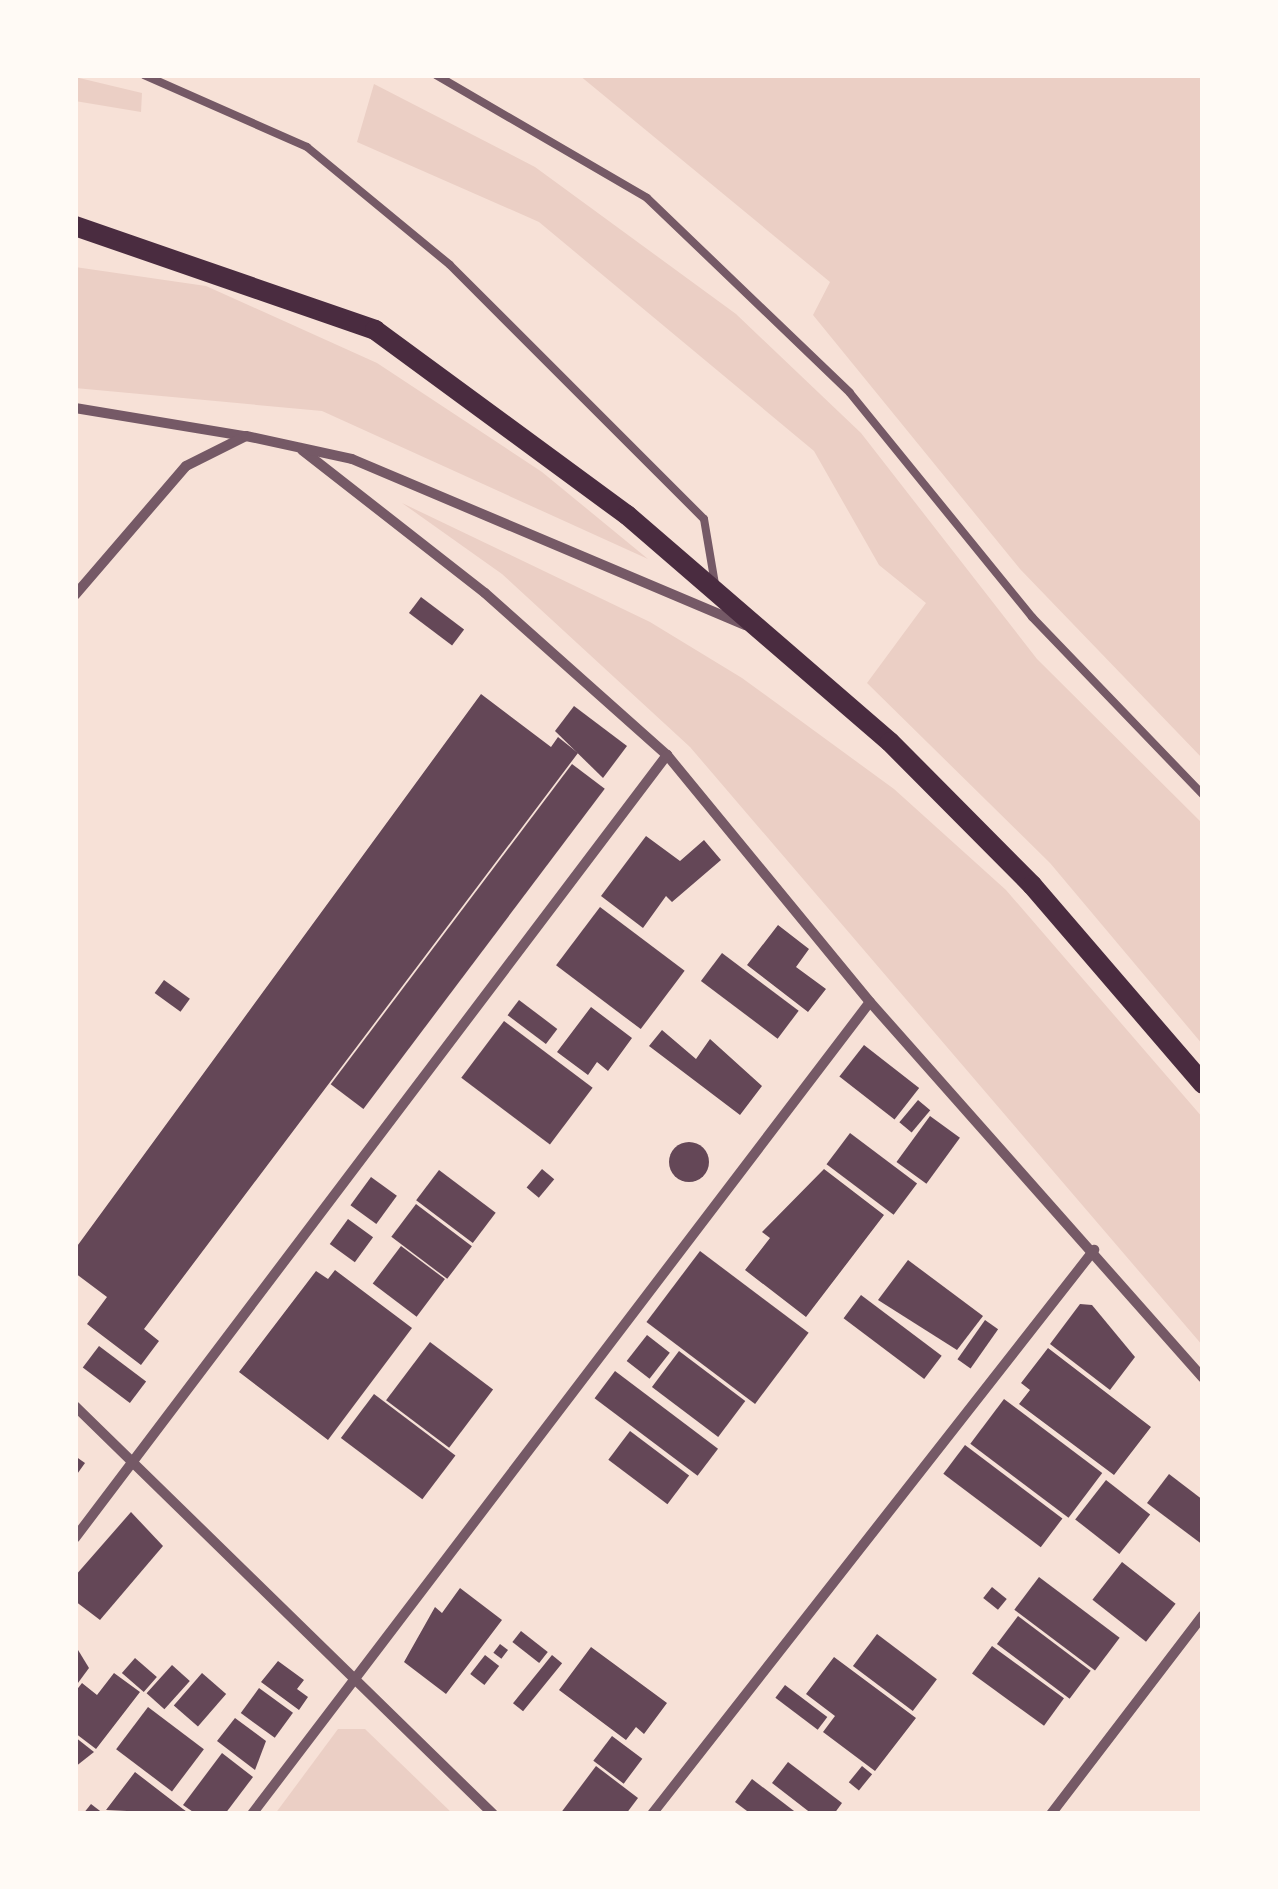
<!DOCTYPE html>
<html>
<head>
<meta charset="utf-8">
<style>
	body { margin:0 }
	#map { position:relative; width:1278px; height:1889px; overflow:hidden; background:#f7e1d7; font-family:Quicksand,sans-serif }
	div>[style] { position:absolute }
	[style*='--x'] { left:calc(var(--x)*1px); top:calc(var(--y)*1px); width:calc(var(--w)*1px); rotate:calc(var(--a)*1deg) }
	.green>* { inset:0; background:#ebcfc5 }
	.building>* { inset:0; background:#644757; transform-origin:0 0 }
	.round { border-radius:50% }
	.service>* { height:8px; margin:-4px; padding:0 4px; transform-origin:4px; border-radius:4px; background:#755966 }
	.minor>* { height:10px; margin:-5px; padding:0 5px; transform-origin:5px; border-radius:5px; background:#755966 }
	.secondary>* { height:20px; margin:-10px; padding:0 10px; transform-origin:10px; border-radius:10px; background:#4a2c40 }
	span { translate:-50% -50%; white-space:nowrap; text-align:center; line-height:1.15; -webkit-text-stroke:9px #fffaf5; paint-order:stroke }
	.frame { position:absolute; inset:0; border:78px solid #fffaf5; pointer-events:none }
</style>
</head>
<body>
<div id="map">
	<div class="green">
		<i style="clip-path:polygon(579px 75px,1203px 75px,1203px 759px,1020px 569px,813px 315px,830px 282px)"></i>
		<i style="clip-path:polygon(75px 77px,142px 93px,141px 112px,75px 101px)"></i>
		<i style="clip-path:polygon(374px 84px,535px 167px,736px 314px,861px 433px,1037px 659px,1203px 824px,1203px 1045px,1050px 863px,867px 683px,926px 603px,879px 565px,814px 451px,539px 222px,357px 142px)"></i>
		<i style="clip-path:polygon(75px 267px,206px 286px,377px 363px,542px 472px,648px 559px,322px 411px,75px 388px)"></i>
		<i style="clip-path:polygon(402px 503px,650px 622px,742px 678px,894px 789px,1006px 890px,1203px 1118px,1203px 1346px,690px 747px,502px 574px)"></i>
		<i style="clip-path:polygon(338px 1729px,365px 1729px,453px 1814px,275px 1814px)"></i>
	</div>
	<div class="building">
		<i style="left:421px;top:597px;width:54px;height:20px;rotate:37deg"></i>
		<i style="clip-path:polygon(481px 694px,551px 747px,558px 737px,578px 753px,144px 1329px,159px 1341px,141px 1365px,87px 1324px,107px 1297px,75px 1273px,75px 1249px)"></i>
		<i style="clip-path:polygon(574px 706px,627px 746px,603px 778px,555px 731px)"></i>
		<i style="left:572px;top:764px;width:41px;height:401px;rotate:37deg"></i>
		<i style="clip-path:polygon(646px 836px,680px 861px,704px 840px,721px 860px,672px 902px,666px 896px,643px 928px,601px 896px)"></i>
		<i style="left:600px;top:907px;width:106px;height:73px;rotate:37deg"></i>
		<i style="clip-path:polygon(778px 925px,809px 949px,796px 967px,826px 989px,808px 1012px,747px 965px)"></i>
		<i style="left:722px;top:953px;width:96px;height:35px;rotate:37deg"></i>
		<i style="left:164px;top:980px;width:32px;height:16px;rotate:36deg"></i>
		<i style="left:519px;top:1000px;width:48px;height:19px;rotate:37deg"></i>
		<i style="clip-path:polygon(591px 1007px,632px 1038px,608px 1071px,597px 1062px,588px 1075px,557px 1052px)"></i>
		<i style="left:504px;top:1021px;width:111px;height:71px;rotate:37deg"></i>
		<i style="clip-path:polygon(662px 1030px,696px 1059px,710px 1039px,762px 1086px,740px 1115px,649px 1046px)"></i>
		<i style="left:864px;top:1045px;width:70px;height:40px;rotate:38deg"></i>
		<i style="left:918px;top:1100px;width:16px;height:29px;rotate:40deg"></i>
		<i style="left:930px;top:1116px;width:37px;height:57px;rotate:36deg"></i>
		<i style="left:850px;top:1133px;width:84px;height:39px;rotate:37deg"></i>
		<i class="round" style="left:669px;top:1142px;width:40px;height:40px"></i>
		<i style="left:542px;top:1169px;width:16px;height:24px;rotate:40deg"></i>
		<i style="clip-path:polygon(824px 1169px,884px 1215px,806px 1317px,745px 1270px,770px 1238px,762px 1232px)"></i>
		<i style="left:439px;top:1170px;width:71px;height:38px;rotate:37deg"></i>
		<i style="left:371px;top:1177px;width:32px;height:35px;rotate:36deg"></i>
		<i style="left:416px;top:1204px;width:70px;height:41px;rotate:37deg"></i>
		<i style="left:348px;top:1219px;width:31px;height:31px;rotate:36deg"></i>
		<i style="left:401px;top:1246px;width:55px;height:47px;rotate:37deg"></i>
		<i style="left:700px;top:1251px;width:136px;height:89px;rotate:37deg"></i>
		<i style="clip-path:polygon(908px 1260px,983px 1316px,957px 1350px,878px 1300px)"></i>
		<i style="clip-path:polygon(335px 1270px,412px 1328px,328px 1440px,239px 1372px,316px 1271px,328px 1279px)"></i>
		<i style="left:861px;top:1295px;width:101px;height:29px;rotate:37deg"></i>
		<i style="clip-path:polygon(1080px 1304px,1092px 1305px,1135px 1357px,1110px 1390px,1050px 1344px)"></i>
		<i style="left:985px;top:1320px;width:16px;height:48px;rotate:35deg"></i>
		<i style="left:647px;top:1335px;width:29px;height:33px;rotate:38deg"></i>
		<i style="left:430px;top:1342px;width:79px;height:73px;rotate:37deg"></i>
		<i style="left:99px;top:1346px;width:59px;height:27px;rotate:37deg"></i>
		<i style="clip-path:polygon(1048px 1348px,1151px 1427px,1114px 1475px,1019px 1404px,1030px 1390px,1021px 1383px)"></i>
		<i style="left:679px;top:1351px;width:83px;height:45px;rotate:37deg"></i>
		<i style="left:615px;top:1371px;width:129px;height:34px;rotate:37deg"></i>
		<i style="left:374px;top:1394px;width:102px;height:55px;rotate:37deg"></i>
		<i style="left:1004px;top:1399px;width:123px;height:56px;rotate:37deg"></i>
		<i style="left:630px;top:1431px;width:74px;height:36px;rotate:37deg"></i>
		<i style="left:965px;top:1445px;width:122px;height:36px;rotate:37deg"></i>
		<i style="clip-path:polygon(75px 1456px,85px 1463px,75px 1477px)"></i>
		<i style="clip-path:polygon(1169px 1474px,1203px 1500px,1203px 1545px,1147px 1503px)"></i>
		<i style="left:1106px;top:1480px;width:56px;height:50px;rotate:38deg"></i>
		<i style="clip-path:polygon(131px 1512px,163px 1546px,100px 1620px,75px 1601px,75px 1576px)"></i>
		<i style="left:1122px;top:1562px;width:68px;height:48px;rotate:38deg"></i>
		<i style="left:1039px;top:1577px;width:101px;height:41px;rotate:37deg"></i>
		<i style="left:992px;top:1587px;width:19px;height:14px;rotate:39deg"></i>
		<i style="clip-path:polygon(460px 1588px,502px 1620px,446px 1694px,404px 1662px,435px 1607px,442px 1613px)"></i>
		<i style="left:1018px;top:1616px;width:91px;height:35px;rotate:37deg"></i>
		<i style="left:521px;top:1631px;width:34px;height:14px;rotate:38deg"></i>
		<i style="left:877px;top:1634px;width:75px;height:40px;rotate:37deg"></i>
		<i style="left:500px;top:1644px;width:10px;height:11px;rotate:37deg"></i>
		<i style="clip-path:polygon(75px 1645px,89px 1668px,75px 1687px)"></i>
		<i style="left:992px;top:1646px;width:89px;height:34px;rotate:36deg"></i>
		<i style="clip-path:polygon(591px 1647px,667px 1703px,644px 1734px,636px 1727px,626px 1740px,559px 1690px)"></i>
		<i style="left:485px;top:1655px;width:18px;height:24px;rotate:38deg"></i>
		<i style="left:552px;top:1655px;width:13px;height:62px;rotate:39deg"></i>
		<i style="clip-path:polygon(834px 1657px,916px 1718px,875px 1771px,823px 1732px,835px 1716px,806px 1694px)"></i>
		<i style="left:135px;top:1658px;width:29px;height:20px;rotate:41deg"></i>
		<i style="clip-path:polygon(278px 1661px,304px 1680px,297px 1689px,308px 1697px,299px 1710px,261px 1682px)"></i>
		<i style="left:172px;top:1665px;width:24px;height:38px;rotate:42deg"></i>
		<i style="clip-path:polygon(114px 1673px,140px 1692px,96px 1749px,75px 1733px,75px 1692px,82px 1683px,97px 1695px)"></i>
		<i style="left:202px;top:1673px;width:32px;height:43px;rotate:41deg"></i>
		<i style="left:785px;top:1685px;width:53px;height:16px;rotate:37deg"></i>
		<i style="left:259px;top:1688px;width:42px;height:31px;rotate:36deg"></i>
		<i style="left:148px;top:1707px;width:70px;height:53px;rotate:37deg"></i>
		<i style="clip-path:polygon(235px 1718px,266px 1741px,255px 1770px,217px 1741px)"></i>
		<i style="left:612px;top:1736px;width:38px;height:31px;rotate:37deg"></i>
		<i style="clip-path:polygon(75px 1737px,94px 1752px,75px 1767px)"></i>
		<i style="clip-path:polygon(222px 1753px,253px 1777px,225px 1814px,196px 1814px,183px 1805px)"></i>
		<i style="clip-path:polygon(788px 1762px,842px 1803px,834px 1814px,812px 1814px,772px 1783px)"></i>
		<i style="clip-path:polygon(596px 1766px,638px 1798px,626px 1814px,560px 1814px)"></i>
		<i style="left:862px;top:1766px;width:13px;height:21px;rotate:39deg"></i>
		<i style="clip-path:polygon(135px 1772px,183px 1809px,190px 1814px,106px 1810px)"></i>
		<i style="clip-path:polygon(752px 1779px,798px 1814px,751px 1814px,735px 1802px)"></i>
		<i style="clip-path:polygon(91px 1804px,104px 1814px,83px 1814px)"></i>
	</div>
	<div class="service">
		<i style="--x:144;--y:75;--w:178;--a:23.8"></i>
		<i style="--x:307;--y:147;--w:185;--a:39.5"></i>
		<i style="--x:450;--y:265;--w:359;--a:45"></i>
		<i style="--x:704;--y:519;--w:66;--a:80.4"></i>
		<i style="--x:436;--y:75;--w:244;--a:30.2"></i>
		<i style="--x:647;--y:198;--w:281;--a:43.8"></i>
		<i style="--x:850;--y:393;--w:289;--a:50.9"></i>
		<i style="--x:1032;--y:617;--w:247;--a:46.1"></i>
	</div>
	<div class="minor">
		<i style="--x:75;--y:408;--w:172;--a:9.4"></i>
		<i style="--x:302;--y:450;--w:232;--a:38"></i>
		<i style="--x:485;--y:593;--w:244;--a:41.7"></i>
		<i style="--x:667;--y:755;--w:320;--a:50.6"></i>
		<i style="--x:870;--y:1002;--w:502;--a:48.47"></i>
		<i style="--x:75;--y:595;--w:170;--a:-49.3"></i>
		<i style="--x:186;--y:466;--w:67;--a:-26.6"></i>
		<i style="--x:246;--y:436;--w:108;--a:12.2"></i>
		<i style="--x:352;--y:459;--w:427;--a:22.9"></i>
		<i style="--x:75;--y:1406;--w:584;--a:44.31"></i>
		<i style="--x:75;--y:1538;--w:982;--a:-52.91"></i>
		<i style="--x:252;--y:1814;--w:1020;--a:-52.73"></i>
		<i style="--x:652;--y:1814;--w:717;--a:-51.91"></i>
		<i style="--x:1051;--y:1814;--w:250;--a:-52.6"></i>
	</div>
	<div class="secondary">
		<i style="--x:75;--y:226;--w:318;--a:19.1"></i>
		<i style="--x:375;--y:330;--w:313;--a:36.3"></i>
		<i style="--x:627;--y:515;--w:347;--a:40.8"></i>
		<i style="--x:890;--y:742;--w:202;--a:45.2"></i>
		<i style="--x:1032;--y:885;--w:262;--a:49.3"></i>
	</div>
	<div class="frame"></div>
</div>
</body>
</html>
